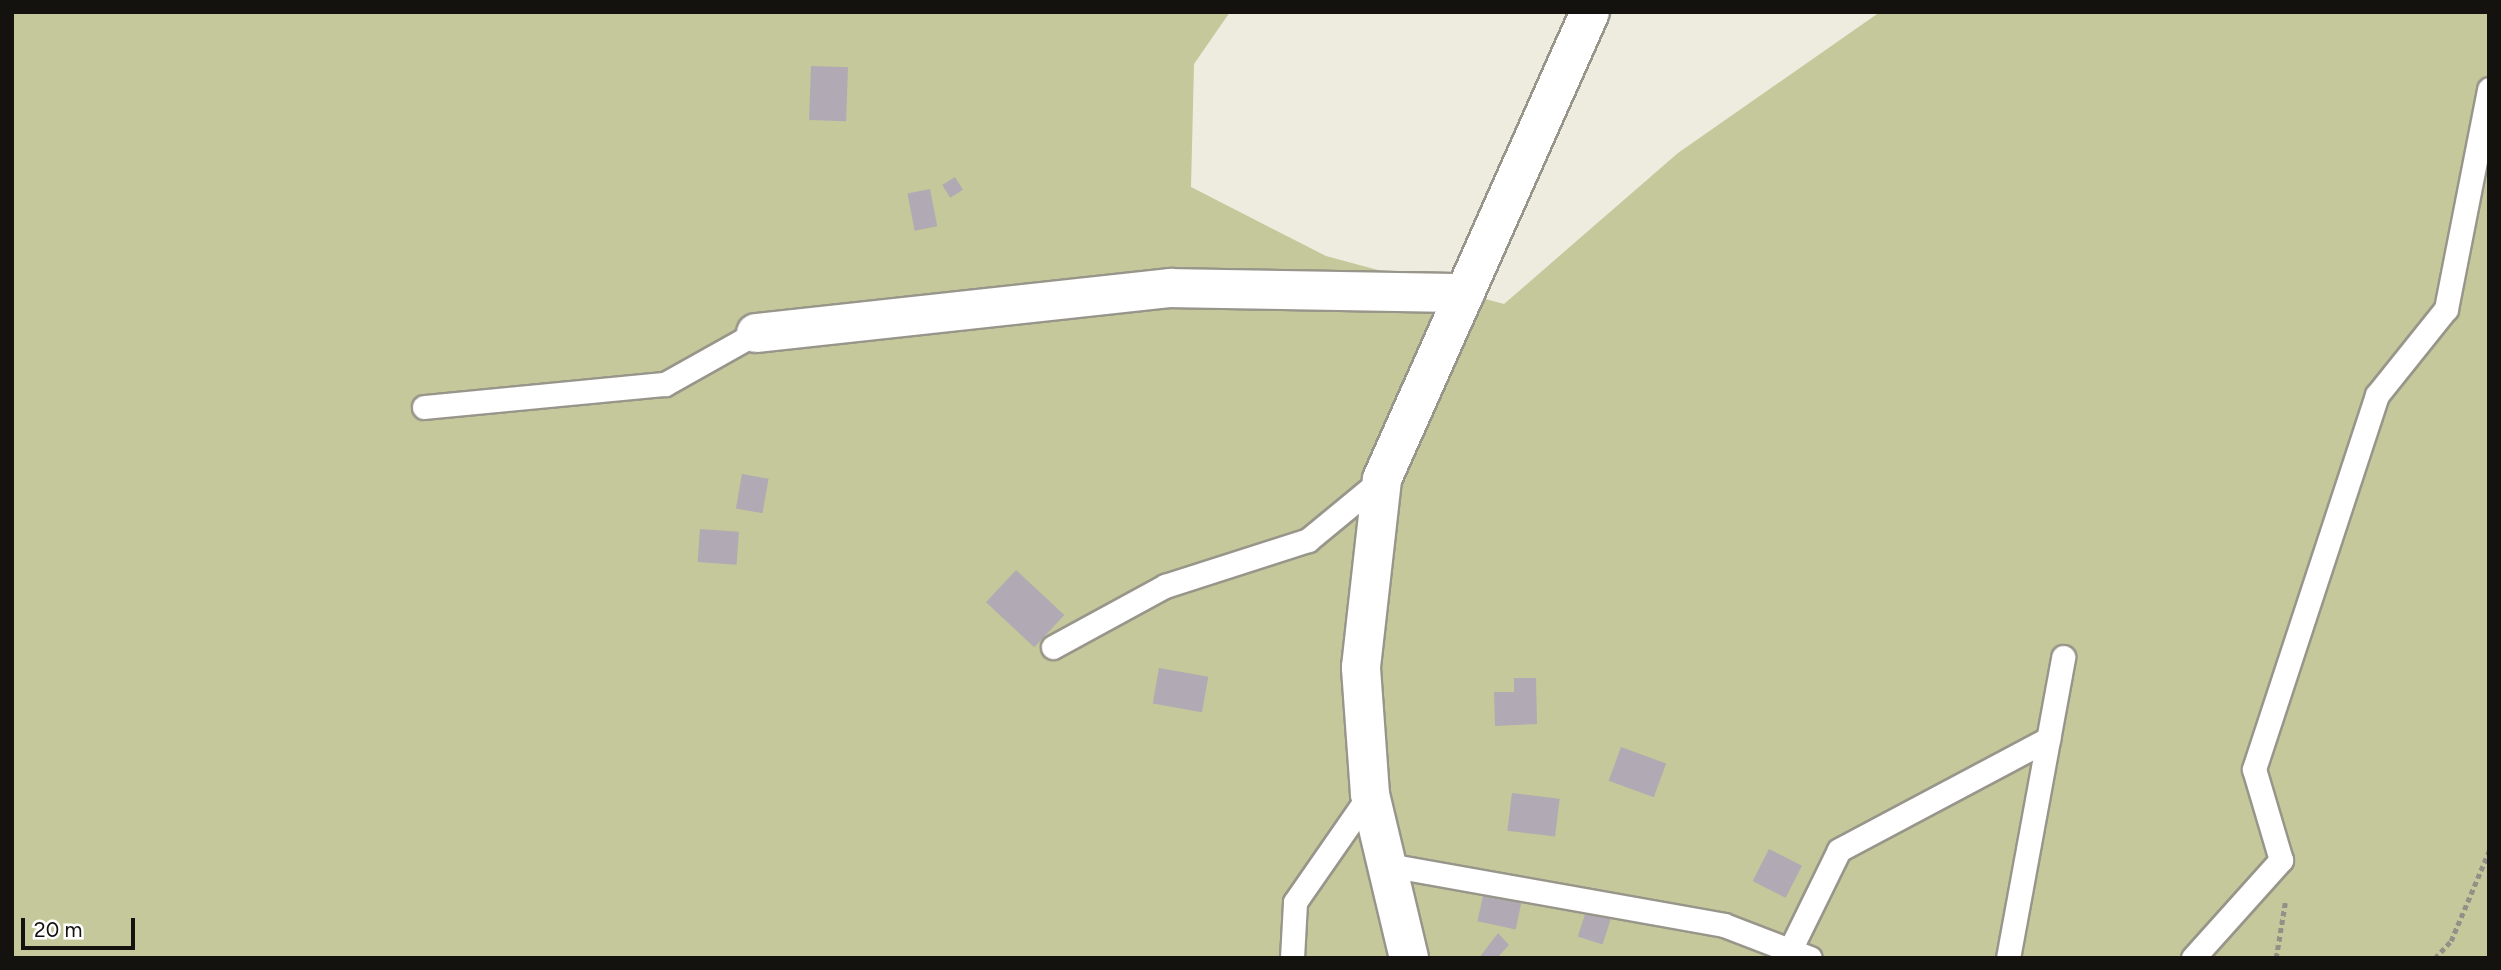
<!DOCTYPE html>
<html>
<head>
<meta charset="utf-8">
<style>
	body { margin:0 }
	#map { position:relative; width:2501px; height:970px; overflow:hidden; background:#eeebdf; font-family:Figtree,sans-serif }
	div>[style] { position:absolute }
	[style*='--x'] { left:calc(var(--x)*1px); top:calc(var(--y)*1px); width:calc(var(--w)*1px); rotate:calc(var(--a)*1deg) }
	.green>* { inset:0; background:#c4c89a }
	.building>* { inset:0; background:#b1a9b3; transform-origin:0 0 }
	.path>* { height:4.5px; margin-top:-2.25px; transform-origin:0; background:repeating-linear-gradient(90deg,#929087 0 5px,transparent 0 8.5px) }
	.roads { filter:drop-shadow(2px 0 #98958a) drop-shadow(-2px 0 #98958a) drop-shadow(0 2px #98958a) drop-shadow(0 -2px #98958a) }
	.service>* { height:23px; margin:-11.5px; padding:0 11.5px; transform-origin:11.5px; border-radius:11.5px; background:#fff }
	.minor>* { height:38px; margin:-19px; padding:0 19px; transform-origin:19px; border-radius:19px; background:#fff }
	span { translate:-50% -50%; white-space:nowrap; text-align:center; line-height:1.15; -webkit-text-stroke:7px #fff; paint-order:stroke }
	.frame { position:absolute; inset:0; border:14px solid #13120e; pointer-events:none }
	.scale { position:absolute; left:21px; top:918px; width:114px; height:32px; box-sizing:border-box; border:4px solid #13120e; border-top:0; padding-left:9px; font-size:21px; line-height:24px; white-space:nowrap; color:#13120e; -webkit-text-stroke:5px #fff; paint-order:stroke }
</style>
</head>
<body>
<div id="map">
	<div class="green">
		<i style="clip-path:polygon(12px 12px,1230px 12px,1194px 64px,1191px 187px,1326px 256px,1504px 304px,1678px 153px,1880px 12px,2489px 12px,2489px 958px,12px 958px)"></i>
	</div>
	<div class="building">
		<i style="left:811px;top:66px;width:37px;height:54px;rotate:2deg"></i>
		<i style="left:955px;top:177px;width:15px;height:15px;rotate:58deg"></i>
		<i style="left:930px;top:189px;width:38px;height:23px;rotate:79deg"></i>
		<i style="left:742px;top:474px;width:27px;height:35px;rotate:10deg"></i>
		<i style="left:700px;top:529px;width:39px;height:33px;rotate:4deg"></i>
		<i style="left:1016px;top:570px;width:66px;height:44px;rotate:43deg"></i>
		<i style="left:1159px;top:668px;width:50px;height:36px;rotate:10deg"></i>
		<i style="clip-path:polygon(1514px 678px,1536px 678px,1537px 724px,1495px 726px,1494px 692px,1514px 692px)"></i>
		<i style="left:1621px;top:747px;width:48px;height:36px;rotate:20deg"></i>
		<i style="left:1512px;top:793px;width:48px;height:38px;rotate:7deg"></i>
		<i style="left:1769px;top:849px;width:37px;height:36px;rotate:27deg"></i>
		<i style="left:1484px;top:891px;width:39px;height:31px;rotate:12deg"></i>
		<i style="left:1588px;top:905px;width:26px;height:33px;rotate:18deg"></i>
		<i style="clip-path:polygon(1498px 933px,1509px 945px,1497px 958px,1479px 958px)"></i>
	</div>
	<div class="path">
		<i style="--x:2276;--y:958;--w:56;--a:-80.7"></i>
		<i style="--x:2435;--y:958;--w:23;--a:-47"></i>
		<i style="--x:2451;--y:941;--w:98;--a:-67.1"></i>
	</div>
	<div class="roads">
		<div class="service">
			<i style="--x:424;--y:407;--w:242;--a:-5.5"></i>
			<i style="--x:665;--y:384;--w:104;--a:-29.3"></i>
			<i style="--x:1053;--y:647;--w:128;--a:-28.6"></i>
			<i style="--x:1165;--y:586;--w:150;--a:-17.8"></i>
			<i style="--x:1308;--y:540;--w:96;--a:-39.5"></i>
			<i style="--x:1388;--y:865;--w:341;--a:10.1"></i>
			<i style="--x:1724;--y:925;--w:92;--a:21"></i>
			<i style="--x:1790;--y:950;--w:111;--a:-63.9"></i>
			<i style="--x:1839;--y:850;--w:237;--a:-28"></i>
			<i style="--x:1292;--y:958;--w:56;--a:-86.9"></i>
			<i style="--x:1295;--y:902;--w:131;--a:-55.2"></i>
			<i style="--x:2008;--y:958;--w:306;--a:-79.6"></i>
			<i style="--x:2193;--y:958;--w:132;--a:-48.1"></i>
			<i style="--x:2281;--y:860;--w:95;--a:-106.5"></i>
			<i style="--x:2254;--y:769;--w:394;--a:-71.8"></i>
			<i style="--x:2377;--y:395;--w:110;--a:-51.3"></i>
			<i style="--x:2446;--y:309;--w:224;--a:-78.9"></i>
		</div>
		<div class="minor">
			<i style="--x:756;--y:333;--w:417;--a:-6.2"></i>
			<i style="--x:1171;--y:288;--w:294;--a:1"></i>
			<i style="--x:1409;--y:958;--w:169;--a:-103.4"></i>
			<i style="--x:1370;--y:794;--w:127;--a:-94.1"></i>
			<i style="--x:1361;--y:667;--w:189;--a:-83.6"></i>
			<i style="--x:1382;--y:479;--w:511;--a:-65.99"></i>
		</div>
	</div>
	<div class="frame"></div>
	<div class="scale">20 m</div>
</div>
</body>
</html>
